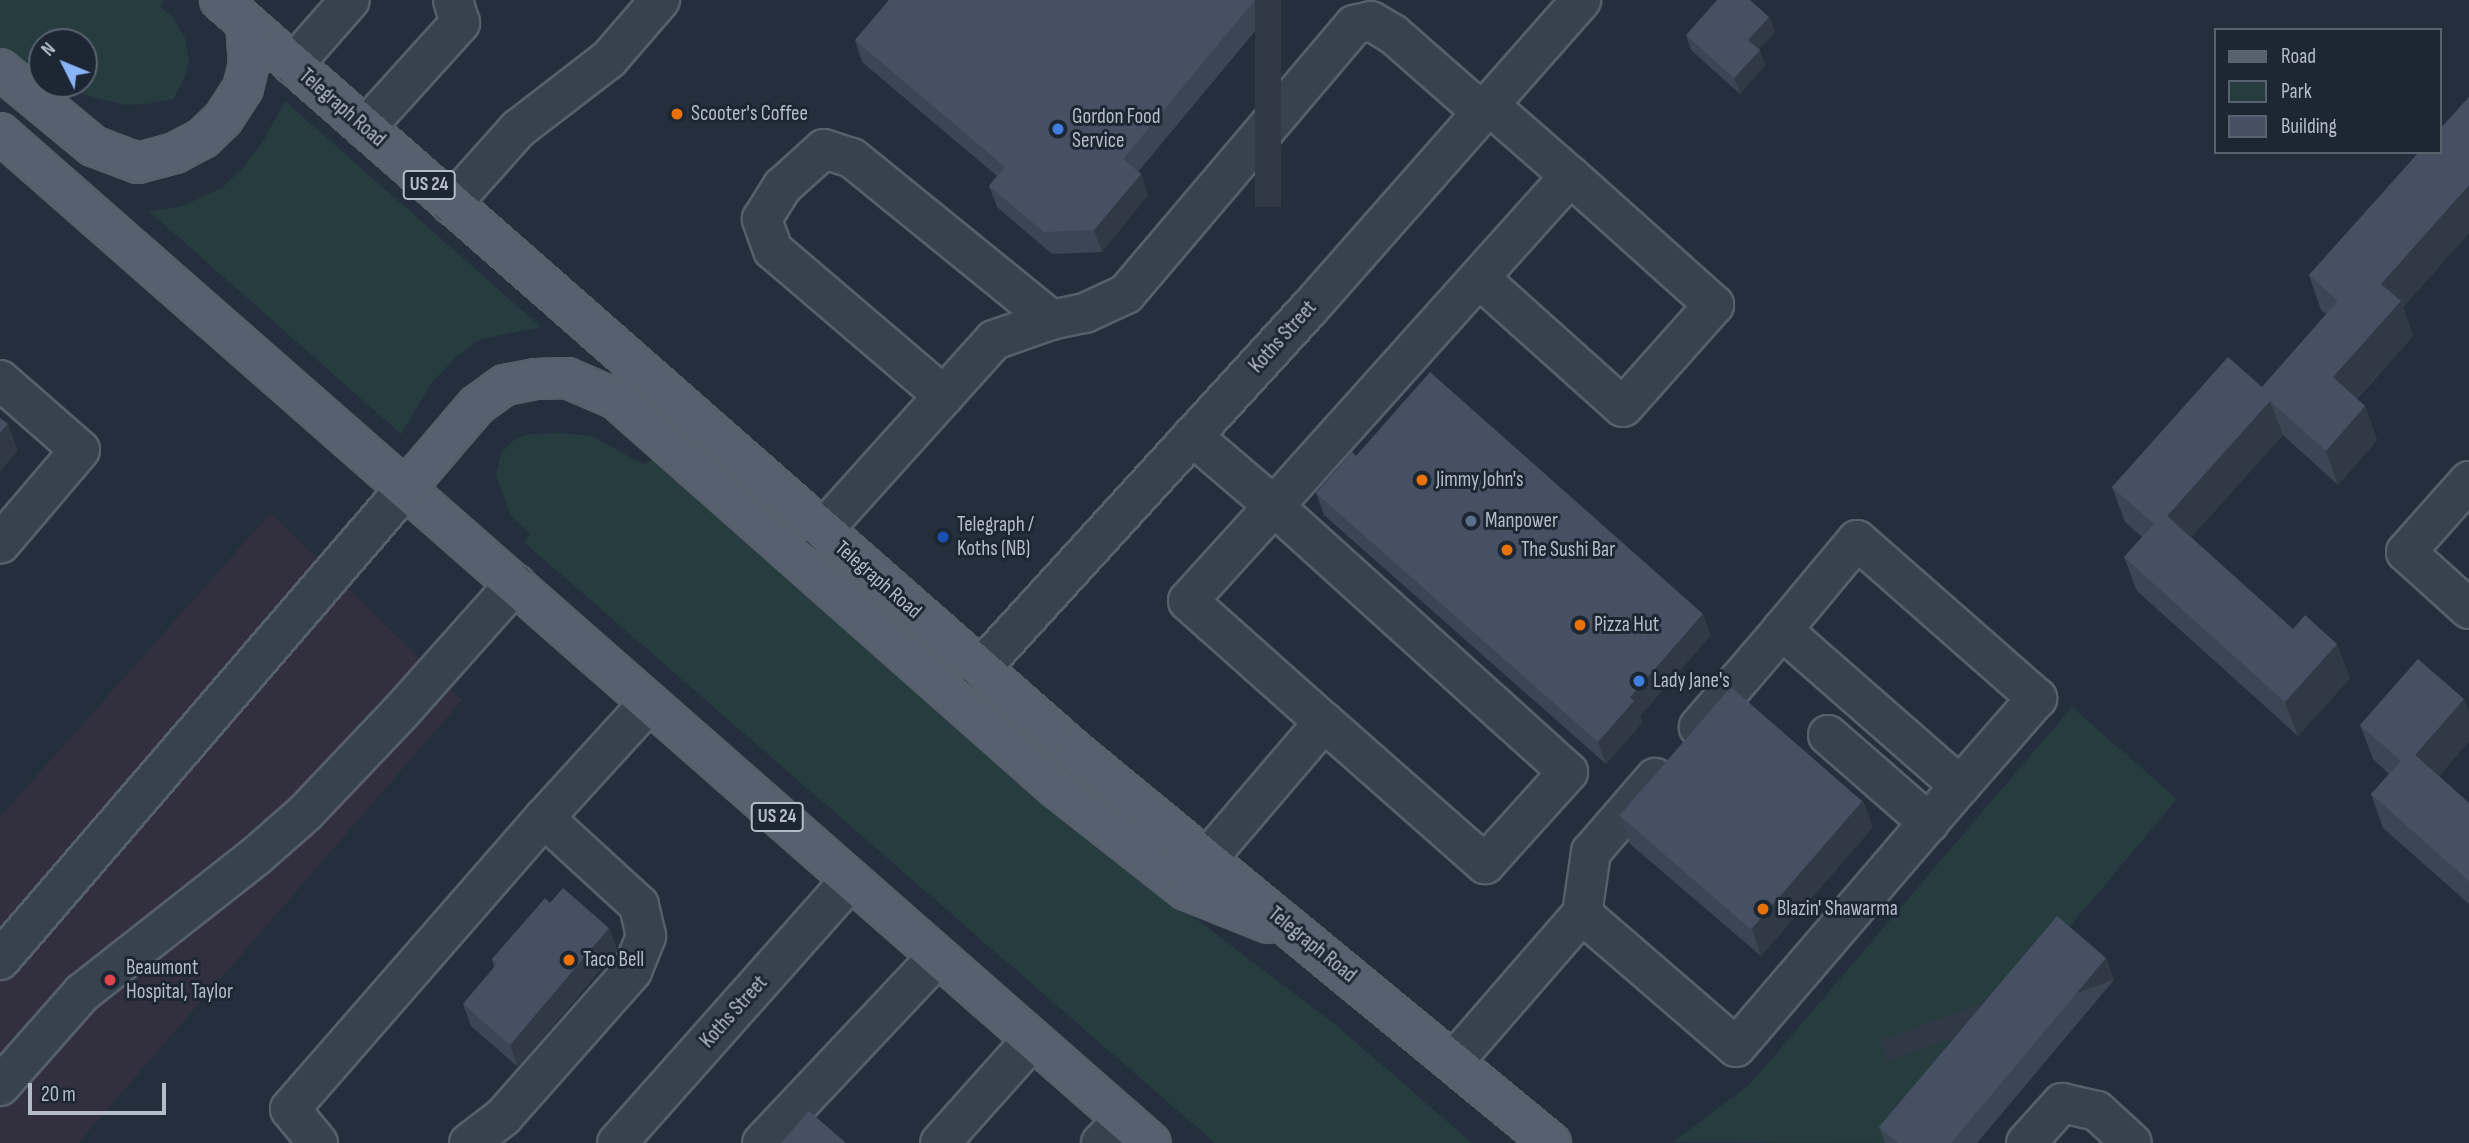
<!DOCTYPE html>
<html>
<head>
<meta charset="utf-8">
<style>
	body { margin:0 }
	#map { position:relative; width:2469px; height:1143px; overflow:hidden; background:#242f3e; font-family:"Sofia Sans Condensed",sans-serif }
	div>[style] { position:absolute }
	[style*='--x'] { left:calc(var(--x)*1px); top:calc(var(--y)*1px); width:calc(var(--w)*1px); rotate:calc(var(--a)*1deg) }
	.medical>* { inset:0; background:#32303f }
	.green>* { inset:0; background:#263c3f }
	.roads { filter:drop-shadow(2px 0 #565f6c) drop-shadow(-2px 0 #565f6c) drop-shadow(0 2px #565f6c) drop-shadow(0 -2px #565f6c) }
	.minor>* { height:38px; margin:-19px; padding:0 19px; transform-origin:19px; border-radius:19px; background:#38414e }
	.major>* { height:38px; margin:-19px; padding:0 19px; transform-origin:19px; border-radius:19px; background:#56606e }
	.wall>* { inset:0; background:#3b4654 }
	.shaded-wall>* { inset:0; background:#303945; transform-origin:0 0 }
	.building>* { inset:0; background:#455162; transform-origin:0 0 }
	.dots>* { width:19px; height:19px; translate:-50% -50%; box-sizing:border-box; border:4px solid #1d2633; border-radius:50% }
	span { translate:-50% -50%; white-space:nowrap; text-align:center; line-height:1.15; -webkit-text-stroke:6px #1d2633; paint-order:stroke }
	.shield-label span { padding:2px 5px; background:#1d2633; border:2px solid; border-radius:5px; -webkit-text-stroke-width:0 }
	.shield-label { font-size:19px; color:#b4bcc9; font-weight:700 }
	.street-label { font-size:21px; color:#b4bcc9 }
	.poi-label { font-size:21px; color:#b4bcc9 }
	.left { translate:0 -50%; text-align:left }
	.legend { position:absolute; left:2214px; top:28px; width:228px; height:126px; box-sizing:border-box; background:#1d2633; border:2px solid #59626f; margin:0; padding:9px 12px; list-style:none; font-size:21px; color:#b4bcc9 }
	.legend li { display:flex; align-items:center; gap:14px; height:35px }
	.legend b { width:35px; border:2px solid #59626f }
	.north { position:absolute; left:28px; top:28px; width:70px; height:70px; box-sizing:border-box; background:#1d2633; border:2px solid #59626f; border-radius:50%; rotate:313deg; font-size:19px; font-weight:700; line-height:28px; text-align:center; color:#b4bcc9 }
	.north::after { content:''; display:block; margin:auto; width:24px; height:32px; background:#8ab4f8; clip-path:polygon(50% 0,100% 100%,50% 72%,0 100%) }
	.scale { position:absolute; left:28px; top:1083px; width:138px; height:32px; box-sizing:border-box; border:4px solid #b4bcc9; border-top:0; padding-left:9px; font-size:21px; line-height:24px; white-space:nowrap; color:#b4bcc9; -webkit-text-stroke:5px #1d2633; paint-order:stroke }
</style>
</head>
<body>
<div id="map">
	<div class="medical">
		<i style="clip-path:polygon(271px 513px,462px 700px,78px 1143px,0 1143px,0 817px)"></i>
	</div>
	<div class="green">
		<i style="clip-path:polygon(0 0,164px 0,160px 6px,173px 17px,185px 38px,189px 60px,184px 79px,173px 99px,147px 104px,125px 105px,74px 92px,62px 84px,84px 84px,84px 42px,42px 42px,42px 70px,35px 65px,28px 72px,0 48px)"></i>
		<i style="clip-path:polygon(285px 101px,541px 327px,481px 339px,457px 356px,432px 382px,401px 434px,149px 211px,180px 207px,222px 188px,242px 169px,262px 143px)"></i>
		<i style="clip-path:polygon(561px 433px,591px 436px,645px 465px,653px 458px,1028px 791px,1336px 1025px,1472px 1143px,1215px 1143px,524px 542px,531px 534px,511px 516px,496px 475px,501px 453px,515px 439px,529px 434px)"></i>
		<i style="clip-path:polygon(2072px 707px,2177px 799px,1888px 1143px,1673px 1142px,1751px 1083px)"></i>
	</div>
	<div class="roads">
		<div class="minor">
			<i style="--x:293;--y:65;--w:86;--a:-48.8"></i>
			<i style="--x:365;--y:128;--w:142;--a:-47.9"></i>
			<i style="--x:460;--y:23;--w:24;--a:-107"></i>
			<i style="--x:451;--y:204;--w:101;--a:-48.2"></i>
			<i style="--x:518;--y:129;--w:115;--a:-37.6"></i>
			<i style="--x:609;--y:59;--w:78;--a:-49.2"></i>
			<i style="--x:1479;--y:278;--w:193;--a:41.9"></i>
			<i style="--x:1623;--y:407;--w:137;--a:-48.3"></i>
			<i style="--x:1714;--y:305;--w:193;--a:-138.1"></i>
			<i style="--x:0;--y:380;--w:106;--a:41.2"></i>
			<i style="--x:80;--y:450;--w:123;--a:130.4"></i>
			<i style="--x:944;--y:396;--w:225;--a:-139.5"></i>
			<i style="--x:773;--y:250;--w:33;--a:-110"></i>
			<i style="--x:762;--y:219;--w:39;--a:-58"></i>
			<i style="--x:783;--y:186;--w:55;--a:-42.1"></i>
			<i style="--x:824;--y:149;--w:29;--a:18"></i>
			<i style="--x:852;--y:158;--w:257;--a:39.1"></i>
			<i style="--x:1192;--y:436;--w:108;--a:40.5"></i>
			<i style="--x:1274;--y:506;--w:128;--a:132.2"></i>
			<i style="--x:1188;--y:601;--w:182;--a:41.7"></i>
			<i style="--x:1324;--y:722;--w:180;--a:130.5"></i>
			<i style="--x:2469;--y:481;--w:95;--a:131.6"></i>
			<i style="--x:2406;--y:552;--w:85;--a:42.1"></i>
			<i style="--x:822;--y:531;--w:257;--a:-48"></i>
			<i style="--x:994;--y:340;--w:60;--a:-19.3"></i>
			<i style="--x:1051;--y:320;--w:35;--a:-12"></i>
			<i style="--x:1085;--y:313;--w:45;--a:-24.9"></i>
			<i style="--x:1126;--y:294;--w:353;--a:-49.7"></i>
			<i style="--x:1354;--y:25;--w:17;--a:-13"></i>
			<i style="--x:1371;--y:21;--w:26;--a:31"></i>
			<i style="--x:1393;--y:34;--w:120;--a:41.3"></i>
			<i style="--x:1782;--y:630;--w:117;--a:-50.2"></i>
			<i style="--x:1857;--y:540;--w:240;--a:41.3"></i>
			<i style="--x:2037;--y:698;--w:117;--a:131.2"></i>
			<i style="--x:980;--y:669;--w:486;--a:-47.6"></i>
			<i style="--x:1308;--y:310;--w:413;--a:-48.6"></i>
			<i style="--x:1324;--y:722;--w:215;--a:41.4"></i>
			<i style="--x:1485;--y:864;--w:124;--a:-47.9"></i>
			<i style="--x:1568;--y:772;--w:396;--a:-137.9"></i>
			<i style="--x:1274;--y:506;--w:443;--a:-48.1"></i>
			<i style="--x:1570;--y:176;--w:106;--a:-138.8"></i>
			<i style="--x:1828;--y:735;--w:134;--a:41.1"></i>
			<i style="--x:1582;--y:914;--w:203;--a:40.8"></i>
			<i style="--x:1736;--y:1047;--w:344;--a:-49.4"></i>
			<i style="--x:1960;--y:786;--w:237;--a:-138.8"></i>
			<i style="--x:1782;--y:630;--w:128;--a:130.6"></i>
			<i style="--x:0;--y:960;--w:623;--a:-49.3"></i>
			<i style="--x:1454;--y:1061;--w:195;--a:-49"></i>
			<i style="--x:1582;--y:914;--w:63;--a:-81.7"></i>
			<i style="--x:1591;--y:852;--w:98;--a:-49.1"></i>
			<i style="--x:0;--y:1086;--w:124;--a:-48.6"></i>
			<i style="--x:82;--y:993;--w:220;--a:-38.2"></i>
			<i style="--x:255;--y:857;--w:67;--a:-41.3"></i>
			<i style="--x:305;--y:813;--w:138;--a:-46.5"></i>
			<i style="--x:400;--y:713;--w:173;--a:-48.3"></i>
			<i style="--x:318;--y:1143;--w:44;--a:-129.5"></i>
			<i style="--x:290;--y:1109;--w:386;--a:-48.9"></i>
			<i style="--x:544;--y:818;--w:156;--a:-47.6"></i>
			<i style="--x:469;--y:1143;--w:43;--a:-37.4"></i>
			<i style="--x:503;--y:1117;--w:195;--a:-48.5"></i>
			<i style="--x:632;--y:971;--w:38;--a:-68"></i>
			<i style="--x:646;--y:936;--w:32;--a:-103"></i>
			<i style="--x:639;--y:905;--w:129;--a:-137.5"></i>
			<i style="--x:617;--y:1143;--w:351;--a:-48.4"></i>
			<i style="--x:762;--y:1143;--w:255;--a:-46.7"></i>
			<i style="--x:940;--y:1143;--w:138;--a:-48.2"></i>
			<i style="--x:1101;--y:1143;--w:33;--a:-46"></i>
			<i style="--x:2026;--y:1143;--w:54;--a:-48"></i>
			<i style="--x:2062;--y:1103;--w:36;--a:13"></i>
			<i style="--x:2097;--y:1111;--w:47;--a:42.4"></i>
		</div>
		<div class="major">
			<i style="--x:220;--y:0;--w:1139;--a:41.3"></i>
			<i style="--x:1076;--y:752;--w:615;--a:39.46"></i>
			<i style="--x:0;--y:69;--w:121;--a:39.6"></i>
			<i style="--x:93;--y:146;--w:48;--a:20.7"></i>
			<i style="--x:138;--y:163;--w:38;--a:-15"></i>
			<i style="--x:175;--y:153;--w:32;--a:-28"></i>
			<i style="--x:203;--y:138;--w:28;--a:-44"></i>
			<i style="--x:223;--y:119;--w:37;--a:-57"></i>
			<i style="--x:243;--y:88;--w:25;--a:-76"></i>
			<i style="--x:249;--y:64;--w:41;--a:-94.2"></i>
			<i style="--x:0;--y:133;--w:1531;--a:41.27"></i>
			<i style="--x:406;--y:488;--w:109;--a:-49.5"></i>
			<i style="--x:477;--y:405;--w:34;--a:-36"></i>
			<i style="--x:505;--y:385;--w:32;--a:-11"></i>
			<i style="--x:536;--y:379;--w:31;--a:-2"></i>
			<i style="--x:567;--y:378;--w:53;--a:23.2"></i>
			<i style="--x:616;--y:399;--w:586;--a:41.47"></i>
			<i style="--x:1055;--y:787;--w:167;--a:38.2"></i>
			<i style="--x:1186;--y:890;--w:88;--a:21.9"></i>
		</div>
	</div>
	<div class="wall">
		<i style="clip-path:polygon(889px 0,1281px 0,1138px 172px,1141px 174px,1148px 195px,1102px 252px,1052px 254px,997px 207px,989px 186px,997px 176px,862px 62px,855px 40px)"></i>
		<i style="clip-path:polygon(1769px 17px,1775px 32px,1759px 49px,1765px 65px,1740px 94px,1691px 50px,1686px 35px)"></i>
		<i style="clip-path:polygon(2469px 97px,2469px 233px,2403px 307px,2413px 336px,2357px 399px,2365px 406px,2377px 440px,2338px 485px,2283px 435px,2191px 537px,2293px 629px,2337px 644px,2350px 678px,2298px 736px,2137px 591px,2124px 557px,2142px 537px,2125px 522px,2112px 487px,2262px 387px,2326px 314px,2321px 310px,2309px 275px)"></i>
		<i style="clip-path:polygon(1356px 456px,1711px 635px,1640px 716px,1642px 723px,1606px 764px,1324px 515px,1316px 493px)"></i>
		<i style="clip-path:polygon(2464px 699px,2469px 714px,2469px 741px,2439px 776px,2469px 803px,2469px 904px,2383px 828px,2371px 794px,2389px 774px,2373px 759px,2360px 725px)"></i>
		<i style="clip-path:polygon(1621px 817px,1873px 827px,1761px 956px,1630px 844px)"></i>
		<i style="clip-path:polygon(550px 903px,609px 928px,617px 950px,518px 1067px,471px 1026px,463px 1004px,494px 967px,492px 959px)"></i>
		<i style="clip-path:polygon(2106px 958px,2114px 980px,1977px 1143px,1885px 1143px,1879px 1127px)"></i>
	</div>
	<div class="shaded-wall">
		<i style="left:1255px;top:0;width:26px;height:207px"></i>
		<i style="clip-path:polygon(1769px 17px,1775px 32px,1754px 55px,1748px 40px)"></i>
		<i style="clip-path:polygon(1760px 50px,1765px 65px,1740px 94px,1734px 78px)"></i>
		<i style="clip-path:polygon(1141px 174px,1148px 195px,1102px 252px,1094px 230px)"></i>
		<i style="clip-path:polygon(2469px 185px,2469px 233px,2403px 307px,2413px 336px,2345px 411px,2333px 377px,2381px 284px)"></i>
		<i style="clip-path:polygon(2270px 401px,2283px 435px,2180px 550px,2167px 516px)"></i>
		<i style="clip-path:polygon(2365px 406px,2377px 440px,2338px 485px,2326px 451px)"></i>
		<i style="clip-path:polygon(8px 424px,18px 451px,0 471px,0 433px)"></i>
		<i style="clip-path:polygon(1703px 614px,1711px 635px,1640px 716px,1642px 723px,1606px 764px,1598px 742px,1630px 697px)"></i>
		<i style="clip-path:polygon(2337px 644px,2350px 678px,2298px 736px,2285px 702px)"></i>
		<i style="clip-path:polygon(2464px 699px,2469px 714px,2469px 741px,2427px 789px,2415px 755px)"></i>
		<i style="clip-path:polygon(1863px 800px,1873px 827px,1761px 956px,1752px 929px)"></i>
		<i style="clip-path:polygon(609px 928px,617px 950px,518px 1067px,510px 1045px)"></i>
		<i style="left:2106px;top:958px;width:23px;height:241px;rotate:70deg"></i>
	</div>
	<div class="building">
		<i style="clip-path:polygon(889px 0,1255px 0,1123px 159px,1141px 174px,1094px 230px,1044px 232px,989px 186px,1005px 167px,855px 40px)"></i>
		<i style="clip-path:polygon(1717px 0,1750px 0,1769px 17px,1748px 40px,1760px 50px,1734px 78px,1686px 35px)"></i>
		<i style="clip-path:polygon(2469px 97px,2469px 185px,2381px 284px,2401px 301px,2333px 377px,2365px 406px,2326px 451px,2270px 401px,2167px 516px,2293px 629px,2305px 615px,2337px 644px,2285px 702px,2124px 557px,2154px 524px,2112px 487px,2228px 357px,2262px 387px,2338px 301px,2309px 275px,2419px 152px,2439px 152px,2439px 130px)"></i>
		<i style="clip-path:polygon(1430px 372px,1703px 614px,1630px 697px,1634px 701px,1598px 742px,1316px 493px,1352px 452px,1356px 456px)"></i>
		<i style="clip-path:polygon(0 418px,8px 424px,0 433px)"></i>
		<i style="clip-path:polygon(2418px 659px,2464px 699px,2415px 755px,2469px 803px,2469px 881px,2371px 794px,2401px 761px,2360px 725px)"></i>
		<i style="left:1731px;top:687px;width:174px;height:170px;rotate:41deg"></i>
		<i style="clip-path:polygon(563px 888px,609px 928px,510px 1045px,463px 1004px,497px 964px,492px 959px,545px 898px,550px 903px)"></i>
		<i style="clip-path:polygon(2057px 916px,2106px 958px,1951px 1143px,1898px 1143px,1879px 1127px)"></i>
		<i style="clip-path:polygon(809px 1111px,846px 1143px,781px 1143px)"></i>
	</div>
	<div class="dots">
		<i style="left:677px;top:114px;background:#e8710a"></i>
		<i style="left:1058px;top:129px;background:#3f7fe0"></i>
		<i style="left:1422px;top:480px;background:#e8710a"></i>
		<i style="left:1471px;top:521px;background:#5c6f8a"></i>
		<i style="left:943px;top:537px;background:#1a4fb4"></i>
		<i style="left:1507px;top:550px;background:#e8710a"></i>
		<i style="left:1580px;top:625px;background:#e8710a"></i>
		<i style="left:1639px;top:681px;background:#3f7fe0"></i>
		<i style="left:1763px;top:909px;background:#e8710a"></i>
		<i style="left:569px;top:960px;background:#e8710a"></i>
		<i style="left:110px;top:980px;background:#e0444e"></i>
	</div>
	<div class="shield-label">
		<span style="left:429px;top:185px">US 24</span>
		<span style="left:777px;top:817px">US 24</span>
	</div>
	<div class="street-label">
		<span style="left:342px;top:108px;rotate:41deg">Telegraph Road</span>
		<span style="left:1283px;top:337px;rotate:-48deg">Koths Street</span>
		<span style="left:878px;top:580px;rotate:41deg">Telegraph Road</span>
		<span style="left:1312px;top:945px;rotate:39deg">Telegraph Road</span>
		<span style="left:734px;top:1012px;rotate:-48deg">Koths Street</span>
	</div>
	<div class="poi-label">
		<span class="left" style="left:691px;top:114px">Scooter's Coffee</span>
		<span class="left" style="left:1072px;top:129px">Gordon Food<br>Service</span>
		<span class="left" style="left:1436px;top:480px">Jimmy John's</span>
		<span class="left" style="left:1485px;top:521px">Manpower</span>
		<span class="left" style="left:957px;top:537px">Telegraph /<br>Koths (NB)</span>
		<span class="left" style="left:1521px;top:550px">The Sushi Bar</span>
		<span class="left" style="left:1594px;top:625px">Pizza Hut</span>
		<span class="left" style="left:1653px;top:681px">Lady Jane's</span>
		<span class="left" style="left:1777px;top:909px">Blazin' Shawarma</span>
		<span class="left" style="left:583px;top:960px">Taco Bell</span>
		<span class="left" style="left:126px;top:980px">Beaumont<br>Hospital, Taylor</span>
	</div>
	<ul class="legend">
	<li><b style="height:9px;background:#56606e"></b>Road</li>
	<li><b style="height:19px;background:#263c3f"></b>Park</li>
	<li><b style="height:19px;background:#455162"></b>Building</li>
	</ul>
	<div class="north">N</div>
	<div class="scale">20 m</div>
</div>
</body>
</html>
